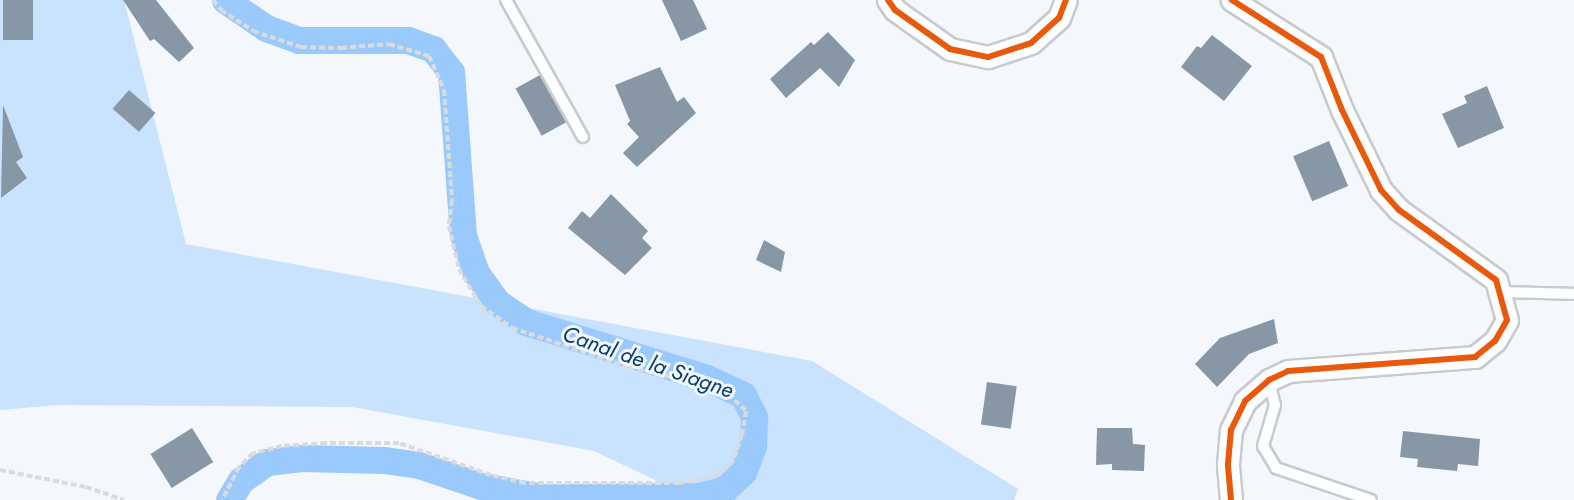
<!DOCTYPE html>
<html>
<head>
<meta charset="utf-8">
<style>
	body { margin:0 }
	#map { position:relative; width:1574px; height:500px; overflow:hidden; background:#f4f7fc; font-family:Jost,sans-serif }
	div>[style] { position:absolute }
	[style*='--x'] { left:calc(var(--x)*1px); top:calc(var(--y)*1px); width:calc(var(--w)*1px); rotate:calc(var(--a)*1deg) }
	.green>* { inset:0; background:#c9e2fe }
	.canal>* { height:27px; margin:-13.5px; padding:0 13.5px; transform-origin:13.5px; border-radius:13.5px; background:#9ac9fb }
	.building>* { inset:0; background:#8797a5; transform-origin:0 0 }
	.path>* { height:4px; margin-top:-2px; transform-origin:0; background:repeating-linear-gradient(90deg,#dadbdc 0 6px,transparent 0 9px) }
	.roads { filter:drop-shadow(2px 0 #c7cacf) drop-shadow(-2px 0 #c7cacf) drop-shadow(0 2px #c7cacf) drop-shadow(0 -2px #c7cacf) }
	.service>* { height:10px; margin:-5px; padding:0 5px; transform-origin:5px; border-radius:5px; background:#fdfeff }
	.minor>* { height:21px; margin:-10.5px; padding:0 10.5px; transform-origin:10.5px; border-radius:10.5px; background:#fdfeff }
	.cycleway>* { height:6px; margin:-3px; padding:0 3px; transform-origin:3px; border-radius:3px; background:#e8590c }
	span { translate:-50% -50%; white-space:nowrap; text-align:center; line-height:1.15; -webkit-text-stroke:6px #f0f7ff; paint-order:stroke }
	.water-label { font-size:22px; color:#0a3a66; font-style:italic }
</style>
</head>
<body>
<div id="map">
	<div class="green">
		<i style="clip-path:polygon(0 0,124px 0,186px 244px,812px 361px,1018px 489px,1014px 500px,697px 500px,594px 451px,352px 407px,58px 405px,0 410px)"></i>
	</div>
	<div class="canal">
		<i style="--x:225;--y:0;--w:50;--a:34.3"></i>
		<i style="--x:266;--y:28;--w:35;--a:20"></i>
		<i style="--x:299;--y:40;--w:109;--a:0"></i>
		<i style="--x:408;--y:40;--w:27;--a:20"></i>
		<i style="--x:433;--y:49;--w:29;--a:52"></i>
		<i style="--x:451;--y:72;--w:163;--a:85.8"></i>
		<i style="--x:463;--y:235;--w:40;--a:71.1"></i>
		<i style="--x:476;--y:273;--w:37;--a:54"></i>
		<i style="--x:498;--y:303;--w:34;--a:34"></i>
		<i style="--x:526;--y:322;--w:189;--a:17.2"></i>
		<i style="--x:707;--y:378;--w:40;--a:25"></i>
		<i style="--x:743;--y:395;--w:25;--a:63"></i>
		<i style="--x:754;--y:417;--w:29;--a:92"></i>
		<i style="--x:753;--y:446;--w:28;--a:111"></i>
		<i style="--x:743;--y:472;--w:26;--a:137"></i>
		<i style="--x:724;--y:490;--w:26;--a:167"></i>
		<i style="--x:699;--y:496;--w:156;--a:179.6"></i>
		<i style="--x:543;--y:497;--w:63;--a:-169.9"></i>
		<i style="--x:481;--y:486;--w:65;--a:-161.3"></i>
		<i style="--x:419;--y:465;--w:36;--a:-172"></i>
		<i style="--x:383;--y:460;--w:82;--a:-178.6"></i>
		<i style="--x:301;--y:458;--w:34;--a:173"></i>
		<i style="--x:267;--y:462;--w:32;--a:145"></i>
		<i style="--x:241;--y:480;--w:23;--a:121"></i>
	</div>
	<div class="building">
		<i style="left:3px;top:0;width:30px;height:40px"></i>
		<i style="clip-path:polygon(123px 0,156px 0,194px 48px,179px 62px,154px 39px,150px 41px)"></i>
		<i style="clip-path:polygon(662px 0,693px 0,707px 29px,681px 41px)"></i>
		<i style="clip-path:polygon(828px 32px,855px 60px,839px 87px,820px 68px,786px 98px,770px 79px,811px 42px,814px 45px)"></i>
		<i style="clip-path:polygon(1212px 35px,1252px 66px,1224px 101px,1181px 67px,1197px 46px,1201px 48px)"></i>
		<i style="clip-path:polygon(660px 67px,677px 102px,684px 97px,696px 113px,637px 167px,623px 153px,639px 137px,627px 124px,630px 121px,615px 85px)"></i>
		<i style="left:540px;top:75px;width:54px;height:28px;rotate:61deg"></i>
		<i style="clip-path:polygon(1487px 86px,1504px 128px,1458px 148px,1442px 114px,1467px 103px,1464px 96px)"></i>
		<i style="left:129px;top:90px;width:35px;height:25px;rotate:41deg"></i>
		<i style="clip-path:polygon(3px 105px,23px 157px,16px 162px,27px 178px,1px 198px)"></i>
		<i style="left:1329px;top:141px;width:49px;height:39px;rotate:67deg"></i>
		<i style="clip-path:polygon(611px 194px,648px 231px,642px 238px,652px 248px,625px 275px,568px 228px,582px 211px,590px 218px)"></i>
		<i style="clip-path:polygon(764px 240px,785px 252px,781px 272px,756px 260px)"></i>
		<i style="clip-path:polygon(1274px 319px,1278px 343px,1249px 354px,1217px 387px,1195px 364px,1220px 338px)"></i>
		<i style="left:987px;top:382px;width:30px;height:43px;rotate:8deg"></i>
		<i style="left:192px;top:428px;width:40px;height:49px;rotate:58deg"></i>
		<i style="clip-path:polygon(1097px 428px,1132px 428px,1133px 444px,1145px 445px,1144px 471px,1112px 470px,1112px 464px,1096px 465px)"></i>
		<i style="clip-path:polygon(1403px 431px,1480px 439px,1478px 466px,1458px 464px,1457px 471px,1417px 467px,1418px 459px,1400px 457px)"></i>
	</div>
	<div class="path">
		<i style="--x:213;--y:0;--w:13;--a:51"></i>
		<i style="--x:221;--y:10;--w:38;--a:33"></i>
		<i style="--x:253;--y:31;--w:51;--a:18.4"></i>
		<i style="--x:301;--y:47;--w:40;--a:1.4"></i>
		<i style="--x:341;--y:48;--w:48;--a:-4.8"></i>
		<i style="--x:389;--y:44;--w:42;--a:16.7"></i>
		<i style="--x:429;--y:56;--w:37;--a:66"></i>
		<i style="--x:444;--y:90;--w:110;--a:85.8"></i>
		<i style="--x:452;--y:200;--w:26;--a:97"></i>
		<i style="--x:449;--y:226;--w:44;--a:76.9"></i>
		<i style="--x:459;--y:269;--w:43;--a:59.3"></i>
		<i style="--x:481;--y:306;--w:38;--a:35"></i>
		<i style="--x:512;--y:328;--w:123;--a:18.4"></i>
		<i style="--x:629;--y:367;--w:72;--a:13.7"></i>
		<i style="--x:699;--y:384;--w:31;--a:19"></i>
		<i style="--x:728;--y:394;--w:25;--a:43"></i>
		<i style="--x:746;--y:411;--w:24;--a:99"></i>
		<i style="--x:742;--y:435;--w:28;--a:109"></i>
		<i style="--x:733;--y:461;--w:20;--a:135"></i>
		<i style="--x:719;--y:475;--w:41;--a:168.7"></i>
		<i style="--x:679;--y:483;--w:154;--a:180"></i>
		<i style="--x:525;--y:483;--w:35;--a:-167"></i>
		<i style="--x:491;--y:475;--w:97;--a:-160.8"></i>
		<i style="--x:399;--y:443;--w:73;--a:180"></i>
		<i style="--x:326;--y:443;--w:44;--a:176.1"></i>
		<i style="--x:282;--y:446;--w:30;--a:166"></i>
		<i style="--x:253;--y:453;--w:20;--a:135"></i>
		<i style="--x:239;--y:467;--w:37;--a:117"></i>
		<i style="--x:0;--y:470;--w:88;--a:11.2"></i>
		<i style="--x:86;--y:487;--w:40;--a:18.9"></i>
	</div>
	<div class="roads">
		<div class="service">
			<i style="--x:506;--y:0;--w:157;--a:60.7"></i>
			<i style="--x:1499;--y:292;--w:75;--a:1.5"></i>
			<i style="--x:1269;--y:380;--w:26;--a:77"></i>
			<i style="--x:1275;--y:405;--w:43;--a:106.3"></i>
			<i style="--x:1263;--y:446;--w:26;--a:59"></i>
			<i style="--x:1276;--y:468;--w:100;--a:18.6"></i>
		</div>
		<div class="minor">
			<i style="--x:888;--y:0;--w:12;--a:55"></i>
			<i style="--x:895;--y:10;--w:67;--a:35.3"></i>
			<i style="--x:950;--y:49;--w:39;--a:12"></i>
			<i style="--x:988;--y:57;--w:45;--a:-18"></i>
			<i style="--x:1031;--y:43;--w:38;--a:-42"></i>
			<i style="--x:1059;--y:18;--w:19;--a:-69"></i>
			<i style="--x:1231;--y:500;--w:36;--a:-95"></i>
			<i style="--x:1228;--y:464;--w:34;--a:-85"></i>
			<i style="--x:1231;--y:430;--w:32;--a:-64"></i>
			<i style="--x:1245;--y:401;--w:32;--a:-41"></i>
			<i style="--x:1269;--y:380;--w:21;--a:-25"></i>
			<i style="--x:1288;--y:371;--w:188;--a:-4.3"></i>
			<i style="--x:1475;--y:357;--w:26;--a:-39"></i>
			<i style="--x:1495;--y:341;--w:24;--a:-60"></i>
			<i style="--x:1507;--y:320;--w:41;--a:-105.4"></i>
			<i style="--x:1496;--y:280;--w:120;--a:-144.2"></i>
			<i style="--x:1399;--y:210;--w:27;--a:-132"></i>
			<i style="--x:1381;--y:190;--w:89;--a:-116"></i>
			<i style="--x:1342;--y:110;--w:57;--a:-111.6"></i>
			<i style="--x:1321;--y:57;--w:106;--a:-147.4"></i>
		</div>
	</div>
	<div class="cycleway">
		<i style="--x:888;--y:0;--w:12;--a:55"></i>
		<i style="--x:895;--y:10;--w:67;--a:35.3"></i>
		<i style="--x:950;--y:49;--w:39;--a:12"></i>
		<i style="--x:988;--y:57;--w:45;--a:-18"></i>
		<i style="--x:1031;--y:43;--w:38;--a:-42"></i>
		<i style="--x:1059;--y:18;--w:19;--a:-69"></i>
		<i style="--x:1231;--y:500;--w:36;--a:-95"></i>
		<i style="--x:1228;--y:464;--w:34;--a:-85"></i>
		<i style="--x:1231;--y:430;--w:32;--a:-64"></i>
		<i style="--x:1245;--y:401;--w:32;--a:-41"></i>
		<i style="--x:1269;--y:380;--w:21;--a:-25"></i>
		<i style="--x:1288;--y:371;--w:188;--a:-4.3"></i>
		<i style="--x:1475;--y:357;--w:26;--a:-39"></i>
		<i style="--x:1495;--y:341;--w:24;--a:-60"></i>
		<i style="--x:1507;--y:320;--w:41;--a:-105.4"></i>
		<i style="--x:1496;--y:280;--w:120;--a:-144.2"></i>
		<i style="--x:1399;--y:210;--w:27;--a:-132"></i>
		<i style="--x:1381;--y:190;--w:89;--a:-116"></i>
		<i style="--x:1342;--y:110;--w:57;--a:-111.6"></i>
		<i style="--x:1321;--y:57;--w:106;--a:-147.4"></i>
	</div>
	<div class="water-label">
		<span style="left:648px;top:362px;rotate:19deg">Canal de la Siagne</span>
	</div>
</div>
</body>
</html>
